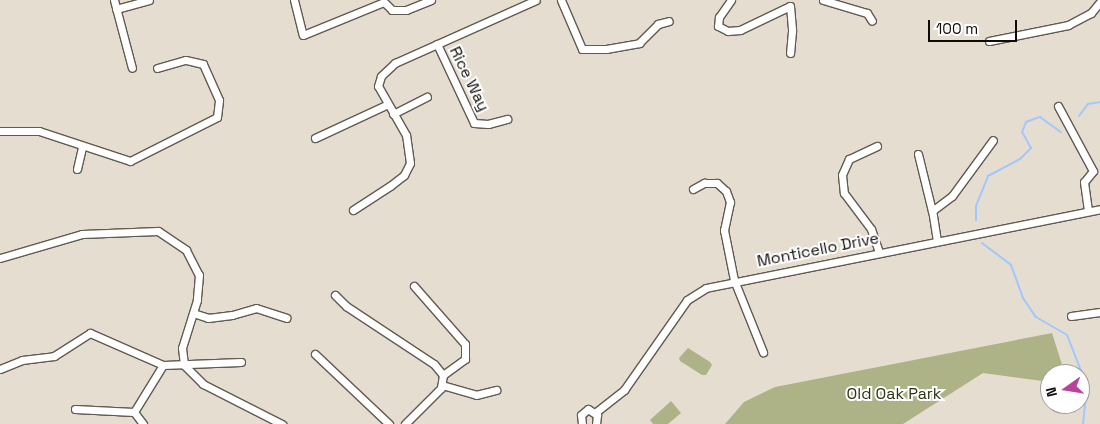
<!DOCTYPE html>
<html>
<head>
<meta charset="utf-8">
<style>
	body { margin:0 }
	#map { position:relative; width:1100px; height:424px; overflow:hidden; background:#e6ddd1; font-family:"Space Grotesk",sans-serif }
	div>[style] { position:absolute }
	[style*='--x'] { left:calc(var(--x)*1px); top:calc(var(--y)*1px); width:calc(var(--w)*1px); rotate:calc(var(--a)*1deg) }
	.green>* { inset:0; background:#adb387 }
	.stream>* { height:2px; margin:-1px; padding:0 1px; transform-origin:1px; border-radius:1px; background:#a1c7ff }
	.roads { filter:drop-shadow(1px 0 #615a4f) drop-shadow(-1px 0 #615a4f) drop-shadow(0 1px #615a4f) drop-shadow(0 -1px #615a4f) }
	.minor>* { height:7px; margin:-3.5px; padding:0 3.5px; transform-origin:3.5px; border-radius:3.5px; background:#fff }
	span { translate:-50% -50%; white-space:nowrap; text-align:center; line-height:1.15; -webkit-text-stroke:4px #fff; paint-order:stroke }
	.street-label { font-size:16px; color:#0f0c08 }
	.park-label { font-size:16px; color:#2d3113 }
	.north { position:absolute; left:1040px; top:364px; width:50px; height:50px; box-sizing:border-box; background:#fff; border:1px solid #9f9e9c; border-radius:50%; rotate:257deg; font-size:14px; font-weight:700; line-height:20px; text-align:center; color:#0f0c08 }
	.north::after { content:''; display:block; margin:auto; width:18px; height:22px; background:#ba439a; clip-path:polygon(50% 0,100% 100%,50% 72%,0 100%) }
	.scale { position:absolute; left:928px; top:20px; width:89px; height:22px; box-sizing:border-box; border:2px solid #0f0c08; border-top:0; padding-left:6px; font-size:15px; line-height:18px; white-space:nowrap; color:#0f0c08; -webkit-text-stroke:4px #fff; paint-order:stroke }
</style>
</head>
<body>
<div id="map">
	<div class="green">
		<i style="clip-path:polygon(1052px 333px,1065px 374px,1050px 374px,1050px 382px,983px 373px,903px 424px,725px 424px,744px 402px,775px 387px)"></i>
		<i style="clip-path:polygon(688px 348px,710px 362px,712px 365px,706px 375px,702px 375px,680px 361px,679px 358px)"></i>
		<i style="clip-path:polygon(671px 401px,681px 413px,668px 424px,653px 424px,650px 420px)"></i>
	</div>
	<div class="stream">
		<i style="--x:1079;--y:116;--w:15;--a:-53"></i>
		<i style="--x:1088;--y:104;--w:12;--a:-9"></i>
		<i style="--x:976;--y:220;--w:14;--a:-90"></i>
		<i style="--x:976;--y:206;--w:32;--a:-68"></i>
		<i style="--x:988;--y:176;--w:36;--a:-28"></i>
		<i style="--x:1020;--y:159;--w:16;--a:-45"></i>
		<i style="--x:1031;--y:148;--w:18;--a:-119"></i>
		<i style="--x:1022;--y:132;--w:11;--a:-68"></i>
		<i style="--x:1026;--y:122;--w:15;--a:-20"></i>
		<i style="--x:1040;--y:117;--w:26;--a:36"></i>
		<i style="--x:982;--y:243;--w:36;--a:37"></i>
		<i style="--x:1011;--y:265;--w:35;--a:70"></i>
		<i style="--x:1023;--y:298;--w:23;--a:56"></i>
		<i style="--x:1036;--y:317;--w:36;--a:30"></i>
		<i style="--x:1067;--y:335;--w:55;--a:68.6"></i>
		<i style="--x:1087;--y:386;--w:38;--a:96"></i>
	</div>
	<div class="roads">
		<div class="minor">
			<i style="--x:114;--y:0;--w:70;--a:75.2"></i>
			<i style="--x:294;--y:0;--w:36;--a:76"></i>
			<i style="--x:303;--y:35;--w:87;--a:-22.2"></i>
			<i style="--x:384;--y:2;--w:11;--a:45"></i>
			<i style="--x:392;--y:10;--w:14;--a:0"></i>
			<i style="--x:406;--y:10;--w:27;--a:-22"></i>
			<i style="--x:561;--y:0;--w:53;--a:66.8"></i>
			<i style="--x:582;--y:49;--w:24;--a:0"></i>
			<i style="--x:606;--y:49;--w:34;--a:-10"></i>
			<i style="--x:639;--y:43;--w:27;--a:-45"></i>
			<i style="--x:658;--y:24;--w:11;--a:-15"></i>
			<i style="--x:731;--y:0;--w:21;--a:125"></i>
			<i style="--x:719;--y:17;--w:9;--a:96"></i>
			<i style="--x:718;--y:26;--w:11;--a:27"></i>
			<i style="--x:728;--y:31;--w:12;--a:-5"></i>
			<i style="--x:740;--y:30;--w:55;--a:-25.6"></i>
			<i style="--x:790;--y:6;--w:25;--a:85"></i>
			<i style="--x:792;--y:31;--w:22;--a:95"></i>
			<i style="--x:823;--y:0;--w:46;--a:16.5"></i>
			<i style="--x:867;--y:13;--w:9;--a:58"></i>
			<i style="--x:116;--y:9;--w:34;--a:-15"></i>
			<i style="--x:989;--y:41;--w:81;--a:-11.4"></i>
			<i style="--x:1068;--y:25;--w:26;--a:-28"></i>
			<i style="--x:1091;--y:13;--w:14;--a:-51"></i>
			<i style="--x:437;--y:44;--w:87;--a:64.9"></i>
			<i style="--x:474;--y:123;--w:14;--a:4"></i>
			<i style="--x:488;--y:124;--w:20;--a:-15"></i>
			<i style="--x:1058;--y:106;--w:74;--a:61.7"></i>
			<i style="--x:1093;--y:171;--w:14;--a:129"></i>
			<i style="--x:1084;--y:182;--w:29;--a:82"></i>
			<i style="--x:393;--y:114;--w:38;--a:-27"></i>
			<i style="--x:0;--y:131;--w:39;--a:0"></i>
			<i style="--x:39;--y:131;--w:96;--a:18.2"></i>
			<i style="--x:130;--y:161;--w:97;--a:-26.8"></i>
			<i style="--x:217;--y:117;--w:17;--a:-83"></i>
			<i style="--x:219;--y:100;--w:39;--a:-114"></i>
			<i style="--x:203;--y:64;--w:18;--a:-167"></i>
			<i style="--x:185;--y:60;--w:29;--a:164"></i>
			<i style="--x:315;--y:138;--w:78;--a:-24.9"></i>
			<i style="--x:877;--y:146;--w:31;--a:155"></i>
			<i style="--x:849;--y:159;--w:17;--a:114"></i>
			<i style="--x:842;--y:175;--w:18;--a:84"></i>
			<i style="--x:844;--y:193;--w:45;--a:53.1"></i>
			<i style="--x:871;--y:229;--w:24;--a:71"></i>
			<i style="--x:918;--y:154;--w:59;--a:76.2"></i>
			<i style="--x:77;--y:169;--w:23;--a:-77"></i>
			<i style="--x:693;--y:189;--w:13;--a:-29"></i>
			<i style="--x:704;--y:183;--w:13;--a:0"></i>
			<i style="--x:717;--y:183;--w:12;--a:42"></i>
			<i style="--x:726;--y:191;--w:12;--a:70"></i>
			<i style="--x:730;--y:202;--w:29;--a:102"></i>
			<i style="--x:724;--y:230;--w:51;--a:78.7"></i>
			<i style="--x:734;--y:280;--w:78;--a:68.1"></i>
			<i style="--x:353;--y:210;--w:44;--a:-33"></i>
			<i style="--x:390;--y:186;--w:18;--a:-38"></i>
			<i style="--x:404;--y:175;--w:13;--a:-63"></i>
			<i style="--x:410;--y:163;--w:28;--a:-98"></i>
			<i style="--x:406;--y:135;--w:56;--a:-119.7"></i>
			<i style="--x:378;--y:86;--w:10;--a:-73"></i>
			<i style="--x:381;--y:76;--w:19;--a:-43"></i>
			<i style="--x:395;--y:63;--w:154;--a:-24.1"></i>
			<i style="--x:937;--y:241;--w:30;--a:-99"></i>
			<i style="--x:932;--y:211;--w:25;--a:-37"></i>
			<i style="--x:952;--y:196;--w:69;--a:-53.8"></i>
			<i style="--x:0;--y:258;--w:85;--a:-16.3"></i>
			<i style="--x:82;--y:234;--w:76;--a:-2.3"></i>
			<i style="--x:158;--y:231;--w:34;--a:34"></i>
			<i style="--x:186;--y:250;--w:28;--a:63"></i>
			<i style="--x:199;--y:275;--w:25;--a:95"></i>
			<i style="--x:197;--y:300;--w:50;--a:107.4"></i>
			<i style="--x:182;--y:348;--w:17;--a:83"></i>
			<i style="--x:184;--y:365;--w:27;--a:45"></i>
			<i style="--x:203;--y:384;--w:89;--a:26.9"></i>
			<i style="--x:414;--y:286;--w:77;--a:48.7"></i>
			<i style="--x:465;--y:344;--w:15;--a:90"></i>
			<i style="--x:465;--y:359;--w:27;--a:144"></i>
			<i style="--x:335;--y:295;--w:16;--a:45"></i>
			<i style="--x:346;--y:306;--w:105;--a:33.4"></i>
			<i style="--x:434;--y:364;--w:14;--a:51"></i>
			<i style="--x:443;--y:375;--w:13;--a:99"></i>
			<i style="--x:441;--y:388;--w:51;--a:135"></i>
			<i style="--x:193;--y:313;--w:16;--a:18"></i>
			<i style="--x:208;--y:318;--w:24;--a:-7"></i>
			<i style="--x:232;--y:315;--w:25;--a:-16"></i>
			<i style="--x:256;--y:308;--w:32;--a:18"></i>
			<i style="--x:1071;--y:316;--w:29;--a:-8"></i>
			<i style="--x:315;--y:354;--w:102;--a:43.4"></i>
			<i style="--x:0;--y:369;--w:24;--a:-22"></i>
			<i style="--x:22;--y:360;--w:32;--a:-7"></i>
			<i style="--x:54;--y:356;--w:43;--a:-32.6"></i>
			<i style="--x:90;--y:333;--w:80;--a:23.7"></i>
			<i style="--x:163;--y:365;--w:78;--a:-2.2"></i>
			<i style="--x:442;--y:385;--w:35;--a:16"></i>
			<i style="--x:476;--y:395;--w:21;--a:-14"></i>
			<i style="--x:75;--y:409;--w:59;--a:2.9"></i>
			<i style="--x:134;--y:412;--w:55;--a:-58.3"></i>
			<i style="--x:134;--y:412;--w:15;--a:53"></i>
			<i style="--x:596;--y:412;--w:36;--a:-38"></i>
			<i style="--x:624;--y:390;--w:110;--a:-55"></i>
			<i style="--x:687;--y:300;--w:22;--a:-32"></i>
			<i style="--x:706;--y:288;--w:402;--a:-11.3"></i>
			<i style="--x:582;--y:424;--w:9;--a:-96"></i>
			<i style="--x:581;--y:415;--w:9;--a:-41"></i>
			<i style="--x:588;--y:409;--w:11;--a:34"></i>
			<i style="--x:597;--y:415;--w:9;--a:96"></i>
		</div>
	</div>
	<div class="street-label">
		<span style="left:469px;top:79px;rotate:64deg">Rice Way</span>
		<span style="left:818px;top:250px;rotate:-11deg">Monticello Drive</span>
	</div>
	<div class="park-label">
		<span style="left:894px;top:394px">Old Oak Park</span>
	</div>
	<div class="north">N</div>
	<div class="scale">100 m</div>
</div>
</body>
</html>
